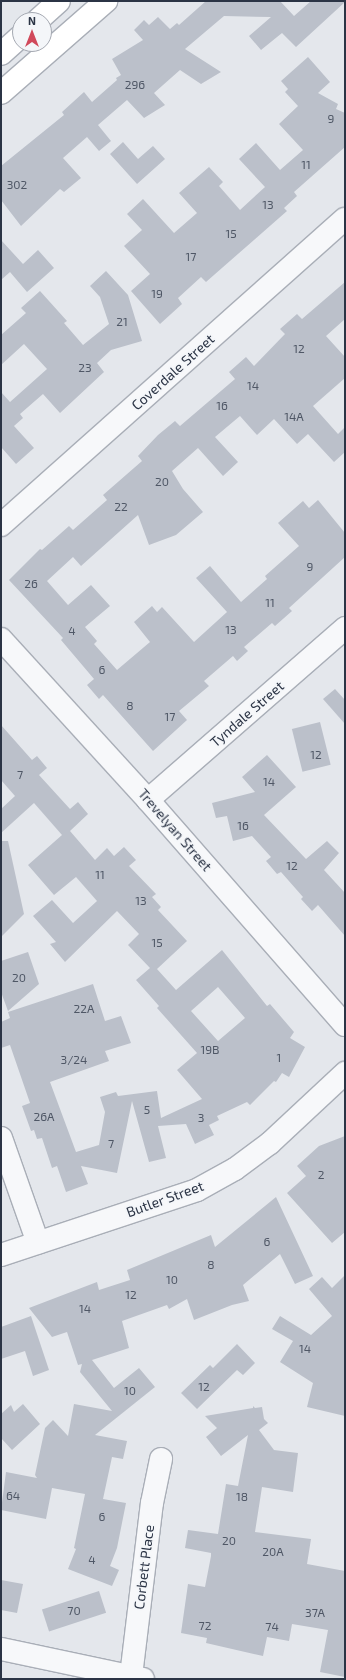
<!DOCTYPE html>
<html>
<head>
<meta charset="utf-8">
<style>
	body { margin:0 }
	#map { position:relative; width:346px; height:1680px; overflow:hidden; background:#e4e7ec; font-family:"Exo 2",sans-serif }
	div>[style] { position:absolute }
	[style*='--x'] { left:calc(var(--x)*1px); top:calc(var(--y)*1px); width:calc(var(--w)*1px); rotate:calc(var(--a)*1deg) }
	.building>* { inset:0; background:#bbc0ca; transform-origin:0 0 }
	.roads { filter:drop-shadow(1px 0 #a9aeb7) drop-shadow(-1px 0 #a9aeb7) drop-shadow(0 1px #a9aeb7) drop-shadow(0 -1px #a9aeb7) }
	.minor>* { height:22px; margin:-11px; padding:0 11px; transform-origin:11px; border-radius:11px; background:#f7f8fa }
	.major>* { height:22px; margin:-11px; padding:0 11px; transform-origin:11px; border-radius:11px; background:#fff }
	span { translate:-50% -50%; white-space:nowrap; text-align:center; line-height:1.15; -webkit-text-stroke:3.5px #f4f6f9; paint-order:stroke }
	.number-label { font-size:12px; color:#4f5766 }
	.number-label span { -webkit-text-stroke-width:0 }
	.street-label { font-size:14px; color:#2b3445 }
	.frame { position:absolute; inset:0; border:2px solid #2b3445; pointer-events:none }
	.north { position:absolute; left:12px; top:12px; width:40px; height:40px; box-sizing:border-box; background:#f4f6f9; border:1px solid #a4a8b1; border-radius:50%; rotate:0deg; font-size:11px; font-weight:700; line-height:16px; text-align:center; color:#2b3445 }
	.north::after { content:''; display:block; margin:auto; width:14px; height:18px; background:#d1495b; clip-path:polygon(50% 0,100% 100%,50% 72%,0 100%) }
</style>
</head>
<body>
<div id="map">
	<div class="building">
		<i style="clip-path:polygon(206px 1px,280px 1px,294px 16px,311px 1px,345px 2px,296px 47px,282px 33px,261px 50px,249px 36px,271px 17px,224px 16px,185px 49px,221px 72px,201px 84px,180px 70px,154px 93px,165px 105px,144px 118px,127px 100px,98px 125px,111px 141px,99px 151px,87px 137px,63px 158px,81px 178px,64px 192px,60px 189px,21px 226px,1px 200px,1px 166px,64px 115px,62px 112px,84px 92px,92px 102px,117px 80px,116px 78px,121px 75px,112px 59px,143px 40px,134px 30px,144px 20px,149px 25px,158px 17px,170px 29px,177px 23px,179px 25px)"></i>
		<i style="clip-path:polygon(308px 57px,330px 82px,318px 93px,338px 104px,336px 109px,345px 113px,345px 147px,294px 192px,297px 196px,284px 208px,287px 211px,206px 282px,201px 277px,178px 298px,182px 304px,160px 324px,131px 291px,150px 274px,124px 246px,142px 230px,127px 214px,143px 199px,174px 233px,197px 213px,179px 193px,209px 167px,223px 182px,219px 186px,240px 210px,265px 187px,239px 159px,256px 143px,280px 170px,303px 150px,279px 124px,298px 106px,285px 92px,288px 89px,281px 81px)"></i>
		<i style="clip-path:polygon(123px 142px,138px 159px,153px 146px,165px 159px,137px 184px,110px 154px)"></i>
		<i style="clip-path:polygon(1px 240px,23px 264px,38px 250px,54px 268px,27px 292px,10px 272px,1px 280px)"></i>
		<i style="clip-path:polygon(106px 271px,128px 295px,142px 341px,111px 350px,97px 363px,104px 372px,60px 413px,43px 394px,20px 414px,23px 418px,14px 426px,34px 448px,16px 464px,1px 447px,1px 392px,10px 402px,47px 369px,24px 344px,1px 365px,1px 335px,26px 313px,21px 308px,40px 291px,67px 321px,64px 323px,83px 345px,109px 324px,100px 297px,90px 286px)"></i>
		<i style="clip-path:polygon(345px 282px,345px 319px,326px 336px,345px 357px,345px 378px,313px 406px,338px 434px,345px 427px,345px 452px,334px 462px,308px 434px,297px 444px,274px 419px,257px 435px,240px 416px,215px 437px,238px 462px,223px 476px,198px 448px,172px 471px,183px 489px,203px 512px,176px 535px,149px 545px,138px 515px,81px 566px,73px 557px,47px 581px,68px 605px,91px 585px,110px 606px,85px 627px,97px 641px,94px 644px,117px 670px,150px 642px,134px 622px,152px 606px,157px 612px,162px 607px,194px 642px,227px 612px,196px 578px,210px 566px,241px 602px,267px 579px,265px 576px,299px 546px,278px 523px,303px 501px,309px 508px,318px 500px,345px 533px,345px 557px,289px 608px,292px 611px,275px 626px,272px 623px,244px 647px,248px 651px,237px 661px,233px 656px,204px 681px,209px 686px,179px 711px,187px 720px,153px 751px,103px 695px,99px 699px,87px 685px,94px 679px,61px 640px,63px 638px,9px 580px,40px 549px,42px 550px,69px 526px,73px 530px,107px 500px,103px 495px,142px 461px,138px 456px,158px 435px,175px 421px,180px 426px,235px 379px,229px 372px,246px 357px,254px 366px,285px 334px,280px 329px,297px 314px,302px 319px)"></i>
		<i style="clip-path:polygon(335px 689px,345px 700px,345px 724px,323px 699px)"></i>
		<i style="left:320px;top:722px;width:44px;height:29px;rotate:76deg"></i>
		<i style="clip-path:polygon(evenodd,1px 725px,32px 760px,37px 756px,47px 768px,39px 775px,70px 809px,78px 802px,88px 814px,70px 831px,95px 860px,107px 848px,114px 856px,124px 847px,136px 860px,129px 866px,156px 894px,152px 897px,161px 907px,158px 910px,187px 941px,157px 969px,176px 990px,222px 950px,267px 1006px,270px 1004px,294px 1032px,290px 1038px,305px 1047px,289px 1077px,282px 1073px,276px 1082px,274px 1081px,250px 1105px,247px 1102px,217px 1116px,219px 1120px,209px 1125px,214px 1135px,195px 1144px,186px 1124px,158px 1126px,166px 1158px,149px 1162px,132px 1101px,117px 1173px,81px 1166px,88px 1184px,66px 1192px,57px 1166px,52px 1168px,42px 1138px,37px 1139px,34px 1130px,31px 1131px,22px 1106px,30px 1103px,10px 1045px,1px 1048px,1px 1022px,10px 1018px,8px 1012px,93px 984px,105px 1021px,121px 1016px,131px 1043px,105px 1051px,109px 1061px,50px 1082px,76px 1152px,99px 1145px,105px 1112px,100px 1097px,116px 1092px,118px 1096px,157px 1091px,161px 1118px,202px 1099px,177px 1070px,197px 1053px,157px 1008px,159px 1006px,136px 980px,150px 968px,128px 945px,139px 934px,117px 911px,65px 962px,50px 944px,56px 942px,33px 916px,52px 900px,73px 923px,97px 901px,76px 877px,54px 895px,28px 865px,62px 835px,34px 803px,1px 833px,1px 809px,15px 796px,1px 780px,1px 725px,218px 987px,245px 1018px,218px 1041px,191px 1011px,218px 987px)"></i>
		<i style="clip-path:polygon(267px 755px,296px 787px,264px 815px,306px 859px,327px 841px,339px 853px,324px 870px,345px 893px,345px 936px,318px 905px,312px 911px,301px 899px,303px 897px,281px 872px,277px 874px,266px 861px,271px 857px,252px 836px,233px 841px,227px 816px,216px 818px,212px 803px,255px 792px,242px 777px)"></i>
		<i style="clip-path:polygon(1px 841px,8px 841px,24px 914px,1px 937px)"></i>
		<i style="clip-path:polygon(28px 952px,39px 984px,8px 1011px,1px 992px,1px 961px)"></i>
		<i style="clip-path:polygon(345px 1136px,345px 1232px,332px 1243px,287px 1193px,306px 1176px,297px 1166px,319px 1146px)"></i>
		<i style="clip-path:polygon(276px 1197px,313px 1276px,295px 1284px,280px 1254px,243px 1285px,249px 1301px,232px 1305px,194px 1320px,187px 1299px,169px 1309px,167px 1305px,122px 1321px,129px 1348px,92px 1360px,114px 1388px,139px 1368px,155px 1387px,95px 1435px,127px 1441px,123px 1459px,112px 1457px,103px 1499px,126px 1503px,117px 1548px,110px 1566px,119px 1570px,112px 1586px,68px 1569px,76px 1549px,74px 1548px,85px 1494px,52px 1488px,46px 1519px,1px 1510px,6px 1472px,37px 1478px,35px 1475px,45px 1428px,53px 1420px,68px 1436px,74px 1404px,112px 1411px,80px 1372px,82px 1364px,78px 1365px,67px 1332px,52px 1337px,29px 1308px,97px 1282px,99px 1290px,130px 1280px,127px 1270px,211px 1235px,215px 1247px)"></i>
		<i style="clip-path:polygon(345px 1275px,345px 1416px,307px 1407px,313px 1383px,280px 1362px,293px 1341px,272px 1329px,280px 1316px,311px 1335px,332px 1316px,309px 1289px,322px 1277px,332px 1288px)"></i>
		<i style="clip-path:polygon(31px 1316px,49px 1370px,33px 1376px,25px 1351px,1px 1359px,1px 1327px)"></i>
		<i style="clip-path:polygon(237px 1344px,255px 1363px,243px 1375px,237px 1370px,197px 1409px,181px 1393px,210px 1365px,213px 1368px)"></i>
		<i style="clip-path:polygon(23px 1404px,40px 1424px,12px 1450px,1px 1438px,1px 1414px,11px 1405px,14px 1412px)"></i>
		<i style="clip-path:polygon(253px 1406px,255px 1408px,262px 1407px,264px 1419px,268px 1423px,259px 1430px,274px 1450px,298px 1453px,293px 1492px,262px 1487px,255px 1532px,311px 1539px,307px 1564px,345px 1571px,345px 1677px,320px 1672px,328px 1630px,292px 1624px,289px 1641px,267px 1637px,263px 1656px,206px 1643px,207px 1638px,181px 1633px,188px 1584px,205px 1587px,211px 1556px,211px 1553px,185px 1548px,188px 1530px,218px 1534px,226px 1484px,238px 1486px,248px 1435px,221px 1456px,206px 1437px,217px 1428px,205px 1416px,253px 1408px)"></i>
		<i style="clip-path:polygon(1px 1580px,23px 1584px,17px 1613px,1px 1610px)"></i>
		<i style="left:99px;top:1591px;width:23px;height:60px;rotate:72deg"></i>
	</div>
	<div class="roads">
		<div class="minor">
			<i style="--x:1;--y:525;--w:460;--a:-41.7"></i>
			<i style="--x:1;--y:639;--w:218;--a:47.6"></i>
			<i style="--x:148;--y:800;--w:299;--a:48.8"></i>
			<i style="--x:148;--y:800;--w:262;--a:-41.1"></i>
			<i style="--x:1;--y:1138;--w:111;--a:70.6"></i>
			<i style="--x:1;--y:1255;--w:206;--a:-18.3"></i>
			<i style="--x:197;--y:1190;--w:43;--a:-28.9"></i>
			<i style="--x:235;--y:1169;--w:44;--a:-36.6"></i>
			<i style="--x:270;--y:1143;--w:103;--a:-43"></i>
			<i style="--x:1;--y:1649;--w:145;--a:11.9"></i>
			<i style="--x:131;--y:1676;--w:174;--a:-83.1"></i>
			<i style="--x:152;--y:1503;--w:45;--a:-78.4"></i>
		</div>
		<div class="major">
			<i style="--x:38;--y:20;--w:28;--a:-42"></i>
			<i style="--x:1;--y:54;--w:25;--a:-42"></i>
			<i style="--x:1;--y:93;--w:140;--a:-41.2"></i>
		</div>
	</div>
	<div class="number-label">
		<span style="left:135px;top:85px">296</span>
		<span style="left:331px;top:119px">9</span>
		<span style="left:306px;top:165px">11</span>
		<span style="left:17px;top:185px">302</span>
		<span style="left:268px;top:205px">13</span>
		<span style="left:231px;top:234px">15</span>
		<span style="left:191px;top:257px">17</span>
		<span style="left:157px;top:294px">19</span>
		<span style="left:122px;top:322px">21</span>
		<span style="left:299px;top:349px">12</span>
		<span style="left:85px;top:368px">23</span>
		<span style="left:253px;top:386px">14</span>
		<span style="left:222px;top:406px">16</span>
		<span style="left:294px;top:417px">14A</span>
		<span style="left:162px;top:482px">20</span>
		<span style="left:121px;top:507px">22</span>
		<span style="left:310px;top:567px">9</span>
		<span style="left:31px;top:584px">26</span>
		<span style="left:270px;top:603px">11</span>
		<span style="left:231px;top:630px">13</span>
		<span style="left:72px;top:631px">4</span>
		<span style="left:102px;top:670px">6</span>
		<span style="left:130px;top:706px">8</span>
		<span style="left:170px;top:717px">17</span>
		<span style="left:316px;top:755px">12</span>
		<span style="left:20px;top:775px">7</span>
		<span style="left:269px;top:782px">14</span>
		<span style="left:243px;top:826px">16</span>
		<span style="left:292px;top:866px">12</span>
		<span style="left:100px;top:875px">11</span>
		<span style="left:141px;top:901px">13</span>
		<span style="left:157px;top:943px">15</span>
		<span style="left:19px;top:978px">20</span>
		<span style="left:84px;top:1009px">22A</span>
		<span style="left:210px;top:1050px">19B</span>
		<span style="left:279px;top:1058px">1</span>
		<span style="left:74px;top:1060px">3/24</span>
		<span style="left:147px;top:1110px">5</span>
		<span style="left:44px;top:1117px">26A</span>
		<span style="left:201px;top:1118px">3</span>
		<span style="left:111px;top:1144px">7</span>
		<span style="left:321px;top:1175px">2</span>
		<span style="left:267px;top:1242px">6</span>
		<span style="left:211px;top:1265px">8</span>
		<span style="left:172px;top:1280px">10</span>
		<span style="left:131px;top:1295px">12</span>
		<span style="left:85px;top:1309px">14</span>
		<span style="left:305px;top:1349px">14</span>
		<span style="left:204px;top:1387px">12</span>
		<span style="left:130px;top:1391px">10</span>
		<span style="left:13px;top:1496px">64</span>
		<span style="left:242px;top:1497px">18</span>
		<span style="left:102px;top:1517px">6</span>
		<span style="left:229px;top:1541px">20</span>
		<span style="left:273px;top:1552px">20A</span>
		<span style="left:92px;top:1560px">4</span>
		<span style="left:74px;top:1611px">70</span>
		<span style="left:315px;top:1613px">37A</span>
		<span style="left:205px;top:1626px">72</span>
		<span style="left:272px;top:1627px">74</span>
	</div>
	<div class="street-label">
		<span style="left:173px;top:372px;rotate:-42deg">Coverdale Street</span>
		<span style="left:247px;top:714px;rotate:-41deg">Tyndale Street</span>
		<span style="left:175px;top:830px;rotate:49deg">Trevelyan Street</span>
		<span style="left:165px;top:1199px;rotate:-20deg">Butler Street</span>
		<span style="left:144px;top:1567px;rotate:-83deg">Corbett Place</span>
	</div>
	<div class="frame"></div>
	<div class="north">N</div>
</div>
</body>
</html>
